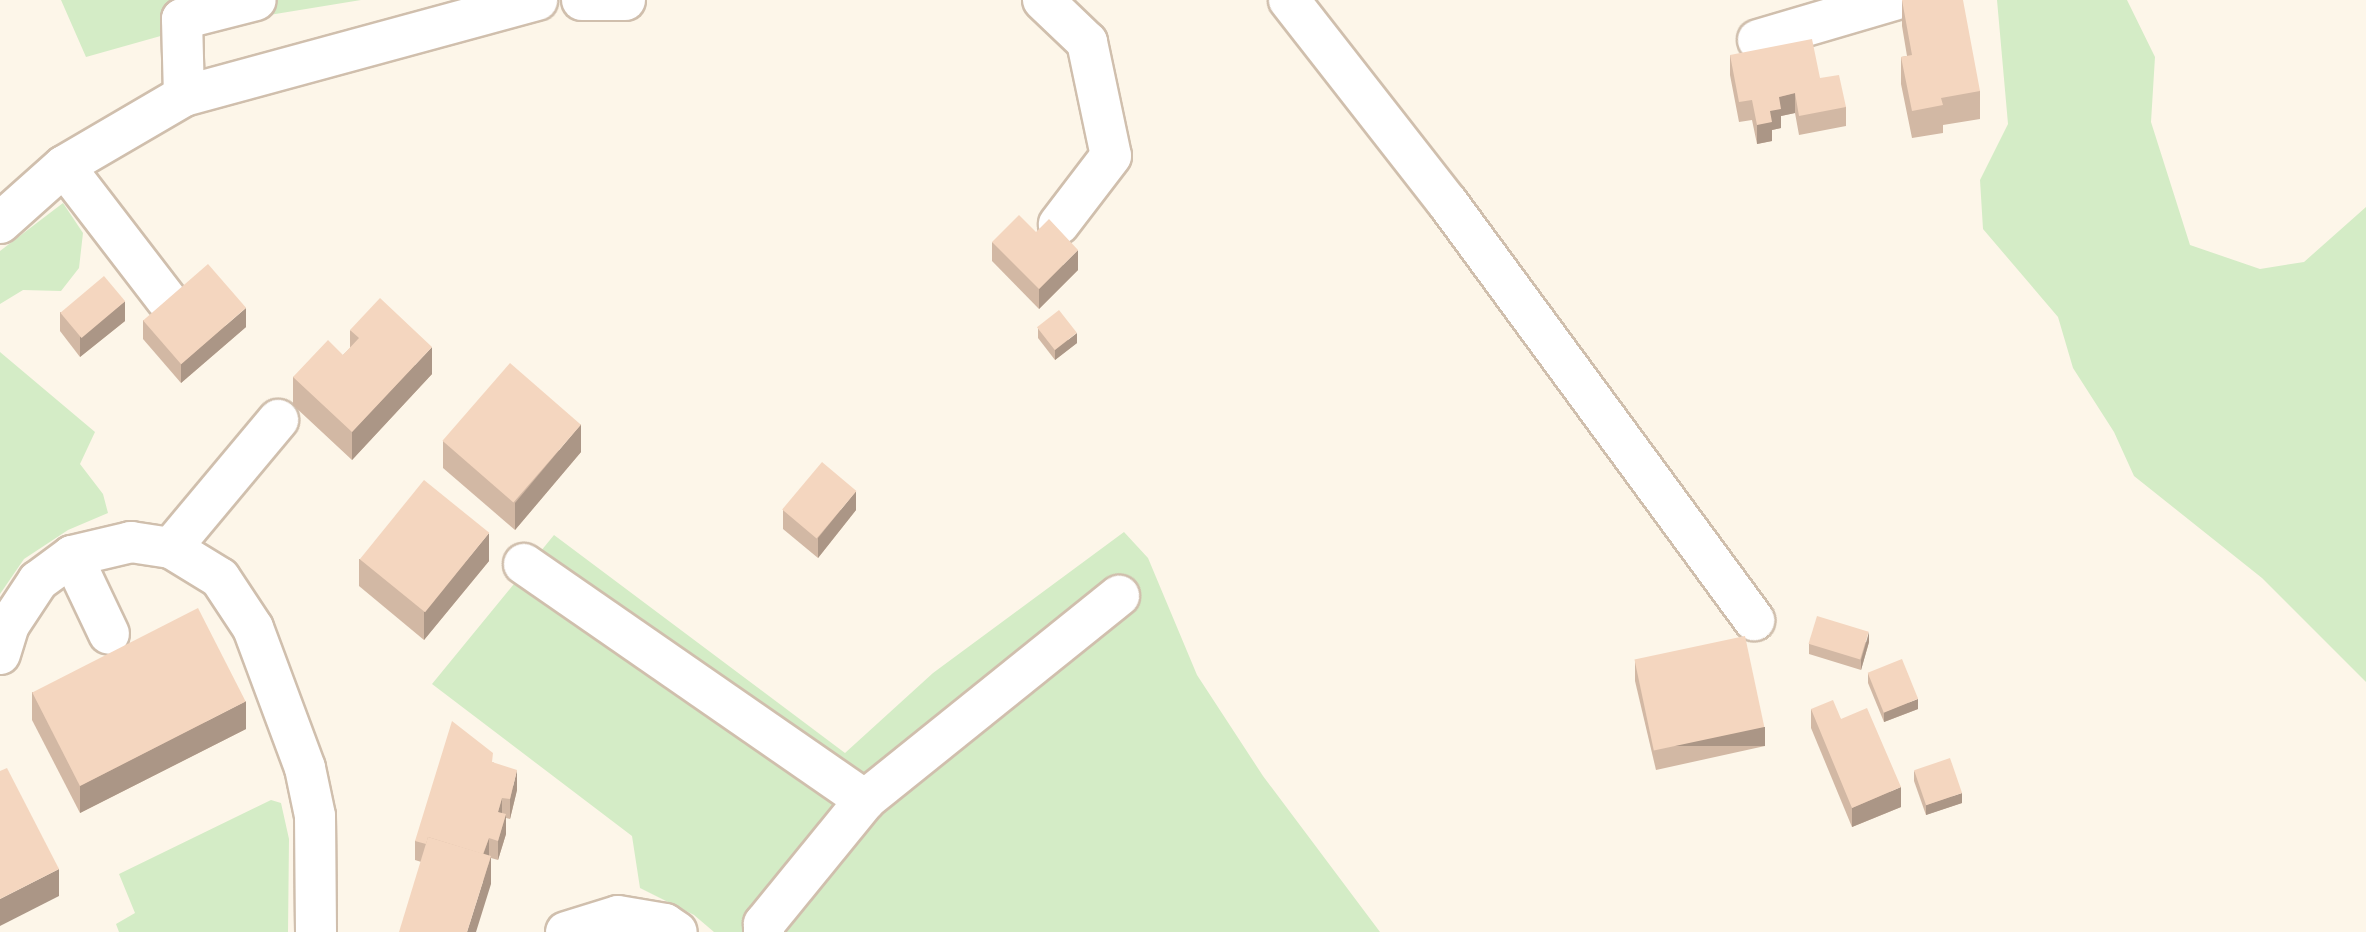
<!DOCTYPE html>
<html>
<head>
<meta charset="utf-8">
<style>
	body { margin:0 }
	#map { position:relative; width:2366px; height:932px; overflow:hidden; background:#fdf6e9; font-family:Quicksand,sans-serif }
	div>[style] { position:absolute }
	[style*='--x'] { left:calc(var(--x)*1px); top:calc(var(--y)*1px); width:calc(var(--w)*1px); rotate:calc(var(--a)*1deg) }
	.green>* { inset:0; background:#d4ecc6 }
	.roads { filter:drop-shadow(2px 0 #d0bfad) drop-shadow(-2px 0 #d0bfad) drop-shadow(0 2px #d0bfad) drop-shadow(0 -2px #d0bfad) }
	.minor>* { height:40px; margin:-20px; padding:0 20px; transform-origin:20px; border-radius:20px; background:#fff }
	.wall>* { inset:0; background:#d2b8a4 }
	.shaded-wall>* { inset:0; background:#ab9686; transform-origin:0 0 }
	.building>* { inset:0; background:#f4d6bf; transform-origin:0 0 }
	span { translate:-50% -50%; white-space:nowrap; text-align:center; line-height:1.15; -webkit-text-stroke:6px #fffaf0; paint-order:stroke }
</style>
</head>
<body>
<div id="map">
	<div class="green">
		<i style="clip-path:polygon(61px 0,361px 0,189px 28px,86px 57px)"></i>
		<i style="clip-path:polygon(1997px 0,2127px 0,2155px 57px,2151px 122px,2190px 245px,2260px 269px,2304px 262px,2366px 207px,2366px 682px,2262px 578px,2134px 476px,2114px 432px,2073px 368px,2058px 317px,1983px 229px,1980px 180px,2008px 124px)"></i>
		<i style="clip-path:polygon(63px 203px,83px 233px,79px 268px,61px 291px,23px 290px,0 304px,0 251px)"></i>
		<i style="clip-path:polygon(0 352px,95px 432px,80px 464px,103px 494px,108px 513px,68px 530px,24px 559px,0 594px)"></i>
		<i style="clip-path:polygon(1124px 532px,1148px 558px,1197px 675px,1263px 776px,1380px 932px,714px 932px,694px 915px,640px 888px,632px 836px,432px 684px,554px 535px,845px 753px,933px 673px)"></i>
		<i style="clip-path:polygon(271px 800px,281px 803px,289px 839px,288px 932px,119px 932px,116px 924px,135px 913px,119px 874px)"></i>
	</div>
	<div class="roads">
		<div class="minor">
			<i style="--x:582;--y:0;--w:43;--a:0"></i>
			<i style="--x:1043;--y:0;--w:61;--a:43.7"></i>
			<i style="--x:1087;--y:42;--w:116;--a:78.1"></i>
			<i style="--x:1111;--y:156;--w:86;--a:127.4"></i>
			<i style="--x:1289;--y:0;--w:256;--a:52"></i>
			<i style="--x:1447;--y:202;--w:519;--a:53.7"></i>
			<i style="--x:1758;--y:40;--w:142;--a:-16.4"></i>
			<i style="--x:184;--y:96;--w:77;--a:-91.5"></i>
			<i style="--x:182;--y:19;--w:76;--a:-14.4"></i>
			<i style="--x:64;--y:166;--w:168;--a:52.5"></i>
			<i style="--x:0;--y:223;--w:86;--a:-41.7"></i>
			<i style="--x:64;--y:166;--w:139;--a:-30.3"></i>
			<i style="--x:184;--y:96;--w:366;--a:-15.2"></i>
			<i style="--x:171;--y:548;--w:167;--a:-50.1"></i>
			<i style="--x:72;--y:556;--w:86;--a:64.6"></i>
			<i style="--x:524;--y:564;--w:415;--a:34.7"></i>
			<i style="--x:0;--y:654;--w:30;--a:-73"></i>
			<i style="--x:9;--y:625;--w:53;--a:-56.6"></i>
			<i style="--x:38;--y:581;--w:42;--a:-36.3"></i>
			<i style="--x:72;--y:556;--w:61;--a:-13.3"></i>
			<i style="--x:131;--y:542;--w:40;--a:8.5"></i>
			<i style="--x:171;--y:548;--w:57;--a:31.5"></i>
			<i style="--x:220;--y:578;--w:60;--a:56.6"></i>
			<i style="--x:253;--y:628;--w:149;--a:69.6"></i>
			<i style="--x:305;--y:768;--w:49;--a:78.2"></i>
			<i style="--x:315;--y:816;--w:116;--a:89.5"></i>
			<i style="--x:566;--y:932;--w:54;--a:-17.1"></i>
			<i style="--x:618;--y:916;--w:48;--a:9.7"></i>
			<i style="--x:665;--y:924;--w:14;--a:34"></i>
			<i style="--x:764;--y:932;--w:8;--a:-90"></i>
			<i style="--x:764;--y:924;--w:160;--a:-50.8"></i>
			<i style="--x:865;--y:800;--w:326;--a:-38.8"></i>
		</div>
	</div>
	<div class="wall">
		<i style="clip-path:polygon(1902px 0,1980px 91px,1980px 119px,1943px 125px,1943px 133px,1912px 138px,1901px 84px,1901px 57px,1907px 56px,1902px 26px)"></i>
		<i style="clip-path:polygon(1730px 55px,1820px 78px,1846px 107px,1846px 126px,1799px 135px,1795px 113px,1781px 116px,1781px 128px,1772px 130px,1772px 141px,1757px 144px,1752px 120px,1739px 122px,1730px 75px)"></i>
		<i style="clip-path:polygon(992px 242px,1078px 270px,1039px 309px,992px 261px)"></i>
		<i style="clip-path:polygon(60px 312px,125px 321px,80px 357px,60px 331px)"></i>
		<i style="clip-path:polygon(143px 320px,246px 327px,181px 383px,143px 339px)"></i>
		<i style="clip-path:polygon(1038px 328px,1077px 343px,1055px 360px,1038px 338px)"></i>
		<i style="clip-path:polygon(350px 330px,432px 374px,352px 460px,293px 405px,293px 377px,343px 355px,350px 348px)"></i>
		<i style="clip-path:polygon(443px 441px,581px 452px,515px 530px,443px 468px)"></i>
		<i style="clip-path:polygon(783px 510px,856px 510px,818px 558px,783px 529px)"></i>
		<i style="clip-path:polygon(359px 559px,489px 561px,424px 640px,359px 586px)"></i>
		<i style="clip-path:polygon(1869px 642px,1861px 670px,1809px 654px,1809px 644px)"></i>
		<i style="clip-path:polygon(1635px 661px,1765px 746px,1656px 770px,1635px 681px)"></i>
		<i style="clip-path:polygon(1868px 673px,1918px 709px,1884px 722px,1868px 683px)"></i>
		<i style="clip-path:polygon(32px 692px,246px 729px,80px 813px,32px 720px)"></i>
		<i style="clip-path:polygon(1811px 709px,1841px 719px,1901px 807px,1852px 827px,1811px 728px)"></i>
		<i style="clip-path:polygon(493px 762px,517px 790px,510px 819px,506px 818px,506px 834px,498px 860px,491px 858px,491px 884px,415px 860px,415px 841px)"></i>
		<i style="clip-path:polygon(1914px 771px,1962px 803px,1926px 815px,1914px 781px)"></i>
	</div>
	<div class="shaded-wall">
		<i style="clip-path:polygon(1795px 93px,1795px 113px,1781px 116px,1781px 128px,1772px 130px,1772px 141px,1757px 144px,1757px 125px,1770px 111px,1779px 97px)"></i>
		<i style="clip-path:polygon(1078px 250px,1078px 270px,1039px 309px,1039px 289px)"></i>
		<i style="clip-path:polygon(125px 301px,125px 321px,80px 357px,80px 337px)"></i>
		<i style="clip-path:polygon(246px 308px,246px 327px,181px 383px,181px 364px)"></i>
		<i style="clip-path:polygon(1077px 333px,1077px 343px,1055px 360px,1055px 350px)"></i>
		<i style="clip-path:polygon(432px 347px,432px 374px,352px 460px,352px 432px)"></i>
		<i style="clip-path:polygon(581px 424px,581px 452px,515px 530px,515px 503px)"></i>
		<i style="clip-path:polygon(856px 491px,856px 510px,818px 558px,818px 538px)"></i>
		<i style="clip-path:polygon(489px 533px,489px 561px,424px 640px,424px 612px)"></i>
		<i style="clip-path:polygon(1869px 632px,1869px 642px,1861px 670px,1861px 660px)"></i>
		<i style="clip-path:polygon(1918px 699px,1918px 709px,1884px 722px,1884px 712px)"></i>
		<i style="clip-path:polygon(246px 701px,246px 729px,80px 813px,80px 786px)"></i>
		<i style="left:1765px;top:727px;width:19px;height:112px;rotate:90deg"></i>
		<i style="clip-path:polygon(517px 770px,517px 790px,510px 819px,510px 799px)"></i>
		<i style="clip-path:polygon(1901px 787px,1901px 807px,1852px 827px,1852px 808px)"></i>
		<i style="clip-path:polygon(1962px 793px,1962px 803px,1926px 815px,1926px 805px)"></i>
		<i style="clip-path:polygon(502px 798px,502px 817px,498px 812px)"></i>
		<i style="clip-path:polygon(506px 814px,506px 834px,498px 860px,498px 841px)"></i>
		<i style="clip-path:polygon(489px 838px,489px 857px,481px 861px)"></i>
		<i style="clip-path:polygon(491px 856px,491px 884px,476px 932px,467px 932px)"></i>
		<i style="clip-path:polygon(59px 869px,59px 896px,0 926px,0 899px)"></i>
	</div>
	<div class="building">
		<i style="clip-path:polygon(1902px 0,1963px 0,1980px 91px,1941px 98px,1943px 105px,1912px 111px,1901px 57px,1912px 55px)"></i>
		<i style="clip-path:polygon(1812px 39px,1820px 78px,1839px 75px,1846px 107px,1799px 116px,1795px 93px,1779px 97px,1781px 109px,1770px 111px,1772px 122px,1757px 125px,1752px 100px,1739px 102px,1730px 55px)"></i>
		<i style="clip-path:polygon(1019px 215px,1036px 232px,1049px 219px,1078px 250px,1039px 289px,992px 242px)"></i>
		<i style="left:208px;top:264px;width:58px;height:86px;rotate:49deg"></i>
		<i style="left:104px;top:276px;width:33px;height:57px;rotate:50deg"></i>
		<i style="clip-path:polygon(380px 298px,432px 347px,352px 432px,293px 377px,328px 340px,343px 355px,359px 338px,350px 330px)"></i>
		<i style="left:1059px;top:310px;width:29px;height:28px;rotate:52deg"></i>
		<i style="left:510px;top:363px;width:94px;height:103px;rotate:41deg"></i>
		<i style="left:822px;top:462px;width:45px;height:62px;rotate:40deg"></i>
		<i style="left:424px;top:480px;width:84px;height:102px;rotate:39deg"></i>
		<i style="left:198px;top:608px;width:105px;height:186px;rotate:63deg"></i>
		<i style="left:1817px;top:616px;width:54px;height:29px;rotate:17deg"></i>
		<i style="left:1745px;top:636px;width:93px;height:113px;rotate:78deg"></i>
		<i style="left:1902px;top:659px;width:43px;height:37px;rotate:68deg"></i>
		<i style="clip-path:polygon(1833px 700px,1841px 719px,1867px 708px,1901px 787px,1852px 808px,1811px 709px)"></i>
		<i style="clip-path:polygon(452px 721px,493px 753px,492px 762px,517px 770px,510px 799px,502px 798px,498px 812px,506px 814px,498px 841px,489px 838px,483px 854px,428px 837px,426px 844px,415px 841px)"></i>
		<i style="left:1950px;top:758px;width:37px;height:38px;rotate:71deg"></i>
		<i style="clip-path:polygon(7px 768px,59px 869px,0 899px,0 771px)"></i>
		<i style="clip-path:polygon(428px 837px,491px 856px,467px 932px,399px 932px)"></i>
	</div>
</div>
</body>
</html>
